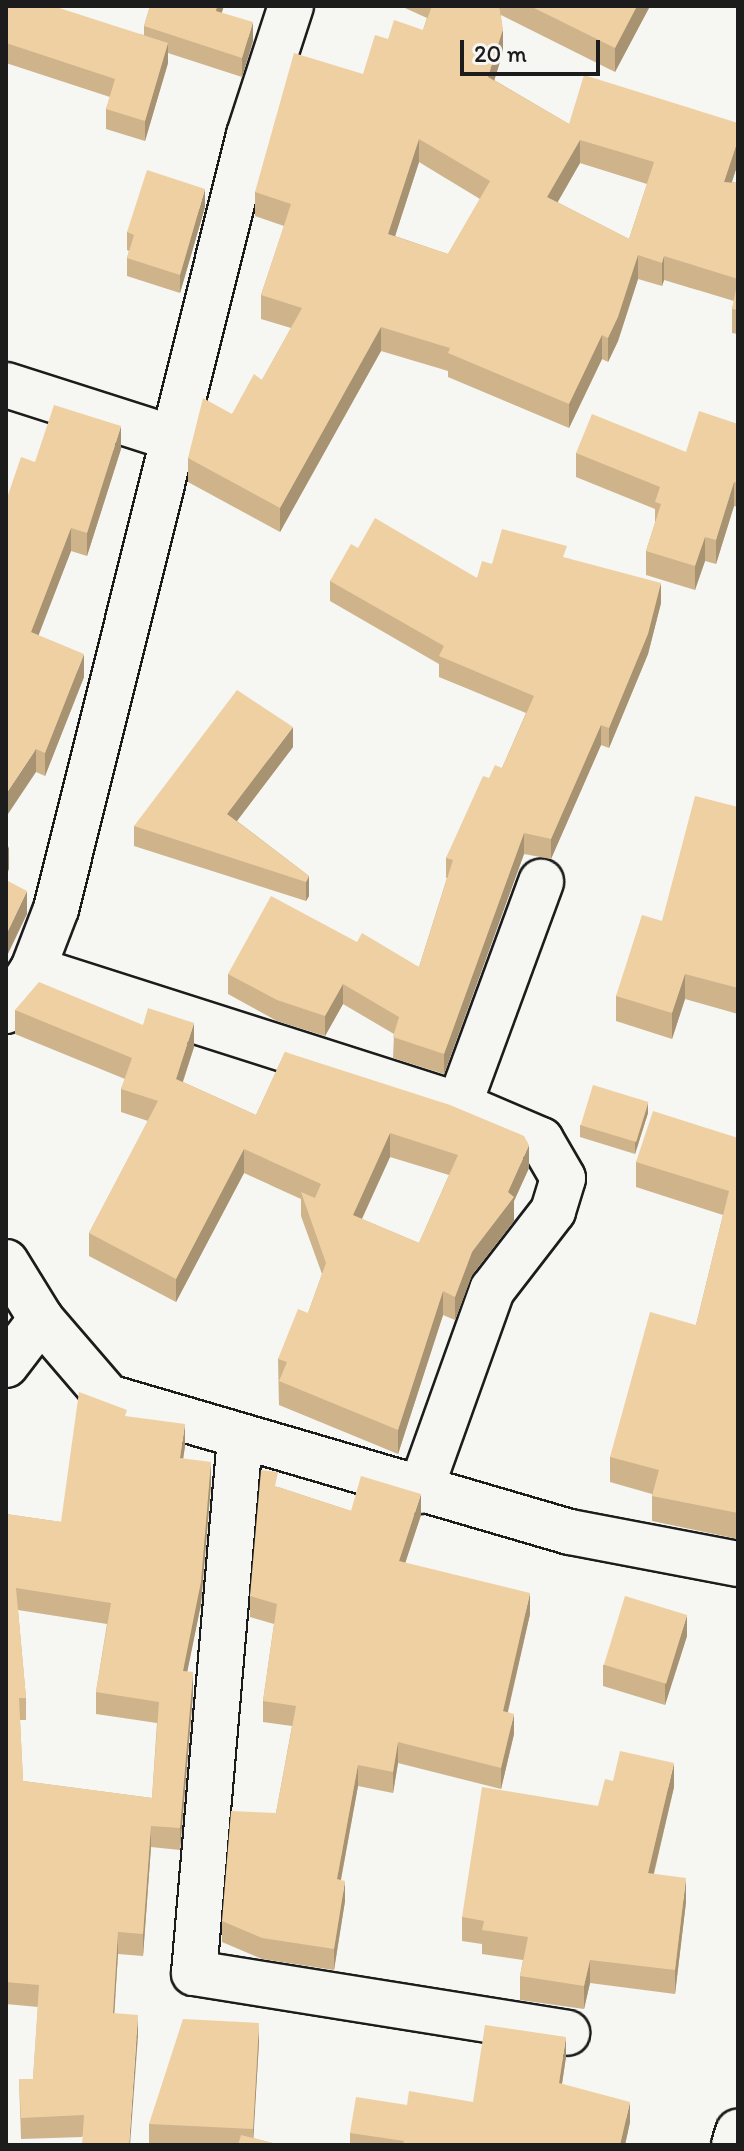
<!DOCTYPE html>
<html>
<head>
<meta charset="utf-8">
<style>
	body { margin:0 }
	#map { position:relative; width:744px; height:2151px; overflow:hidden; background:#f6f6f2; font-family:Itim,sans-serif }
	div>[style] { position:absolute }
	[style*='--x'] { left:calc(var(--x)*1px); top:calc(var(--y)*1px); width:calc(var(--w)*1px); rotate:calc(var(--a)*1deg) }
	.roads { filter:drop-shadow(2px 0 #1c1c1c) drop-shadow(-2px 0 #1c1c1c) drop-shadow(0 2px #1c1c1c) drop-shadow(0 -2px #1c1c1c) }
	.minor>* { height:44px; margin:-22px; padding:0 22px; transform-origin:22px; border-radius:22px; background:#f6f6f2 }
	.wall>* { inset:0; background:#ceb38b }
	.shaded-wall>* { inset:0; background:#a79271 }
	.building>* { inset:0; background:#efd0a2; transform-origin:0 0 }
	span { translate:-50% -50%; white-space:nowrap; text-align:center; line-height:1.15; -webkit-text-stroke:8px #f6f6f2; paint-order:stroke }
	.frame { position:absolute; inset:0; border:8px solid #1c1c1c; pointer-events:none }
	.scale { position:absolute; left:460px; top:40px; width:140px; height:36px; box-sizing:border-box; border:4px solid #1c1c1c; border-top:0; padding-left:10px; font-size:24px; line-height:28px; white-space:nowrap; color:#1c1c1c; -webkit-text-stroke:6px #f6f6f2; paint-order:stroke }
</style>
</head>
<body>
<div id="map">
	<div class="roads">
		<div class="minor">
			<i style="--x:6;--y:385;--w:177;--a:17.7"></i>
			<i style="--x:33;--y:969;--w:447;--a:17.7"></i>
			<i style="--x:459;--y:1105;--w:238;--a:-69.8"></i>
			<i style="--x:6;--y:1011;--w:50;--a:-57.3"></i>
			<i style="--x:33;--y:969;--w:64;--a:-69"></i>
			<i style="--x:56;--y:909;--w:798;--a:-76"></i>
			<i style="--x:249;--y:135;--w:136;--a:-72"></i>
			<i style="--x:6;--y:1262;--w:67;--a:58.4"></i>
			<i style="--x:41;--y:1319;--w:103;--a:49.3"></i>
			<i style="--x:108;--y:1397;--w:481;--a:16.3"></i>
			<i style="--x:570;--y:1532;--w:171;--a:10.8"></i>
			<i style="--x:6;--y:1365;--w:58;--a:-52.7"></i>
			<i style="--x:240;--y:1438;--w:537;--a:94.91"></i>
			<i style="--x:194;--y:1973;--w:378;--a:9.1"></i>
			<i style="--x:420;--y:1491;--w:214;--a:-70.3"></i>
			<i style="--x:492;--y:1290;--w:100;--a:-52.3"></i>
			<i style="--x:553;--y:1211;--w:34;--a:-73"></i>
			<i style="--x:563;--y:1178;--w:44;--a:-120.1"></i>
			<i style="--x:541;--y:1140;--w:89;--a:-156.9"></i>
			<i style="--x:734;--y:2145;--w:14;--a:-73"></i>
		</div>
	</div>
	<div class="wall">
		<i style="clip-path:polygon(6px 6px,144px 35px,144px 26px,150px 6px,224px 6px,221px 13px,253px 41px,242px 77px,168px 53px,168px 63px,145px 141px,106px 129px,106px 109px,110px 97px,6px 63px)"></i>
		<i style="clip-path:polygon(evenodd,405px 6px,650px 6px,615px 72px,501px 15px,503px 52px,494px 80px,569px 124px,738px 123px,738px 163px,732px 182px,738px 183px,738px 334px,732px 333px,732px 309px,734px 301px,664px 280px,662px 286px,638px 279px,618px 341px,608px 362px,602px 359px,569px 428px,448px 377px,448px 371px,381px 351px,280px 532px,188px 482px,188px 458px,232px 414px,262px 380px,291px 328px,261px 319px,261px 295px,284px 226px,255px 216px,255px 192px,363px 74px,388px 39px,423px 30px,427px 18px,405px 8px,405px 6px,419px 162px,480px 199px,448px 254px,395px 236px,419px 162px,405px 6px,580px 163px,647px 184px,629px 239px,557px 202px,580px 163px)"></i>
		<i style="clip-path:polygon(205px 207px,180px 293px,127px 276px,127px 258px,129px 251px,127px 250px,127px 232px)"></i>
		<i style="clip-path:polygon(738px 424px,738px 507px,734px 506px,716px 564px,705px 561px,695px 590px,646px 575px,646px 551px,655px 523px,655px 509px,576px 477px,576px 453px,686px 452px)"></i>
		<i style="clip-path:polygon(121px 449px,87px 556px,71px 551px,38px 635px,84px 677px,45px 776px,36px 772px,7px 501px,35px 462px)"></i>
		<i style="clip-path:polygon(358px 548px,477px 578px,492px 564px,567px 558px,661px 603px,648px 654px,609px 748px,601px 745px,551px 859px,524px 854px,444px 1074px,393px 1058px,394px 1034px,343px 1004px,325px 1036px,277px 1021px,228px 994px,228px 974px,357px 942px,419px 967px,447px 878px,446px 878px,446px 858px,489px 778px,502px 768px,526px 713px,439px 677px,439px 664px,330px 601px,330px 581px)"></i>
		<i style="clip-path:polygon(293px 747px,237px 821px,309px 876px,309px 896px,306px 901px,134px 846px,134px 826px)"></i>
		<i style="clip-path:polygon(738px 807px,738px 1014px,685px 999px,672px 1039px,616px 1021px,616px 996px,662px 921px)"></i>
		<i style="clip-path:polygon(evenodd,15px 1010px,194px 1047px,183px 1082px,256px 1115px,285px 1052px,529px 1168px,514px 1201px,514px 1221px,472px 1275px,455px 1320px,443px 1315px,398px 1454px,279px 1405px,278px 1359px,308px 1313px,322px 1274px,301px 1216px,301px 1199px,244px 1173px,176px 1302px,89px 1256px,89px 1233px,148px 1121px,121px 1112px,121px 1089px,125px 1079px,15px 1034px,15px 1010px,390px 1157px,449px 1175px,419px 1243px,362px 1219px,390px 1157px)"></i>
		<i style="clip-path:polygon(648px 1113px,635px 1154px,580px 1137px,580px 1125px)"></i>
		<i style="clip-path:polygon(738px 1138px,738px 1539px,652px 1521px,652px 1494px,610px 1482px,610px 1457px,696px 1325px,723px 1215px,636px 1187px,636px 1162px)"></i>
		<i style="clip-path:polygon(evenodd,127px 1417px,185px 1446px,183px 1459px,211px 1484px,201px 1604px,187px 1671px,193px 1694px,180px 1850px,151px 1847px,143px 1956px,118px 1954px,114px 2013px,138px 2036px,82px 2137px,21px 2139px,19px 2079px,33px 2079px,38px 2007px,6px 2004px,6px 1514px,61px 1522px,127px 1417px,18px 1610px,107px 1624px,96px 1692px,96px 1714px,157px 1723px,152px 1798px,23px 1781px,20px 1720px,26px 1720px,26px 1698px,18px 1610px)"></i>
		<i style="clip-path:polygon(278px 1487px,351px 1511px,421px 1515px,405px 1563px,530px 1614px,508px 1712px,514px 1734px,501px 1789px,398px 1763px,393px 1793px,358px 1786px,341px 1880px,345px 1901px,334px 1970px,262px 1959px,222px 1942px,222px 1921px,276px 1813px,292px 1726px,263px 1722px,263px 1701px,274px 1624px,250px 1617px,250px 1596px)"></i>
		<i style="clip-path:polygon(687px 1636px,665px 1705px,603px 1686px,603px 1665px)"></i>
		<i style="clip-path:polygon(674px 1787px,654px 1874px,686px 1902px,675px 1994px,590px 1983px,584px 2009px,520px 2000px,520px 1976px,523px 1960px,482px 1954px,482px 1944px,462px 1941px,462px 1917px,598px 1806px)"></i>
		<i style="clip-path:polygon(259px 2042px,253px 2138px,280px 2145px,175px 2145px,149px 2144px,149px 2124px)"></i>
		<i style="clip-path:polygon(566px 2057px,562px 2084px,630px 2122px,625px 2145px,350px 2145px,350px 2133px,407px 2105px,473px 2102px)"></i>
	</div>
	<div class="shaded-wall">
		<i style="clip-path:polygon(217px 6px,224px 6px,216px 30px,216px 11px)"></i>
		<i style="clip-path:polygon(637px 6px,650px 6px,615px 72px,615px 48px)"></i>
		<i style="clip-path:polygon(253px 22px,253px 41px,242px 77px,242px 58px)"></i>
		<i style="clip-path:polygon(503px 29px,503px 52px,488px 101px,488px 77px)"></i>
		<i style="clip-path:polygon(168px 43px,168px 63px,145px 141px,145px 121px)"></i>
		<i style="clip-path:polygon(419px 139px,419px 162px,388px 258px,388px 234px)"></i>
		<i style="clip-path:polygon(580px 140px,580px 163px,547px 221px,547px 197px)"></i>
		<i style="clip-path:polygon(738px 140px,738px 163px,724px 206px,724px 182px)"></i>
		<i style="clip-path:polygon(205px 189px,205px 207px,180px 293px,180px 275px)"></i>
		<i style="clip-path:polygon(638px 255px,638px 279px,618px 341px,608px 362px,608px 338px)"></i>
		<i style="clip-path:polygon(664px 256px,664px 280px,662px 286px,662px 263px)"></i>
		<i style="clip-path:polygon(381px 327px,381px 351px,280px 532px,280px 508px)"></i>
		<i style="clip-path:polygon(602px 335px,602px 359px,569px 428px,569px 404px)"></i>
		<i style="clip-path:polygon(121px 426px,121px 449px,87px 556px,87px 533px)"></i>
		<i style="clip-path:polygon(734px 482px,734px 506px,716px 564px,716px 540px)"></i>
		<i style="clip-path:polygon(71px 528px,71px 551px,31px 655px,31px 632px)"></i>
		<i style="clip-path:polygon(705px 537px,705px 561px,695px 590px,695px 566px)"></i>
		<i style="clip-path:polygon(661px 583px,661px 603px,648px 654px,609px 748px,609px 728px)"></i>
		<i style="clip-path:polygon(84px 654px,84px 677px,45px 776px,45px 753px)"></i>
		<i style="clip-path:polygon(601px 725px,601px 745px,551px 859px,551px 839px)"></i>
		<i style="clip-path:polygon(293px 727px,293px 747px,227px 834px,227px 814px)"></i>
		<i style="clip-path:polygon(36px 749px,36px 772px,6px 817px,6px 794px)"></i>
		<i style="clip-path:polygon(524px 833px,524px 854px,444px 1074px,444px 1054px)"></i>
		<i style="clip-path:polygon(9px 846px,9px 869px,6px 877px,6px 854px)"></i>
		<i style="clip-path:polygon(309px 876px,309px 896px,306px 901px,306px 882px)"></i>
		<i style="clip-path:polygon(27px 891px,27px 914px,6px 958px,6px 935px)"></i>
		<i style="clip-path:polygon(685px 974px,685px 999px,672px 1039px,672px 1013px)"></i>
		<i style="clip-path:polygon(343px 984px,343px 1004px,325px 1036px,325px 1016px)"></i>
		<i style="clip-path:polygon(194px 1023px,194px 1047px,176px 1102px,176px 1079px)"></i>
		<i style="clip-path:polygon(648px 1102px,648px 1113px,635px 1154px,635px 1142px)"></i>
		<i style="clip-path:polygon(390px 1133px,390px 1157px,353px 1238px,353px 1215px)"></i>
		<i style="clip-path:polygon(529px 1145px,529px 1168px,514px 1201px,514px 1221px,472px 1275px,455px 1320px,455px 1297px,472px 1252px,508px 1192px)"></i>
		<i style="clip-path:polygon(244px 1149px,244px 1173px,176px 1302px,176px 1279px)"></i>
		<i style="clip-path:polygon(443px 1291px,443px 1315px,398px 1454px,398px 1430px)"></i>
		<i style="clip-path:polygon(185px 1424px,185px 1446px,180px 1480px,180px 1458px)"></i>
		<i style="clip-path:polygon(211px 1462px,211px 1484px,201px 1604px,183px 1693px,183px 1671px)"></i>
		<i style="clip-path:polygon(421px 1494px,421px 1515px,399px 1582px,399px 1561px)"></i>
		<i style="clip-path:polygon(530px 1593px,530px 1614px,503px 1732px,503px 1711px)"></i>
		<i style="clip-path:polygon(687px 1615px,687px 1636px,665px 1705px,665px 1684px)"></i>
		<i style="clip-path:polygon(193px 1672px,193px 1694px,180px 1850px,180px 1828px)"></i>
		<i style="clip-path:polygon(514px 1714px,514px 1734px,501px 1789px,501px 1768px)"></i>
		<i style="clip-path:polygon(398px 1742px,398px 1763px,393px 1793px,393px 1772px)"></i>
		<i style="clip-path:polygon(674px 1763px,674px 1787px,648px 1897px,648px 1873px)"></i>
		<i style="clip-path:polygon(358px 1765px,358px 1786px,337px 1900px,337px 1879px)"></i>
		<i style="clip-path:polygon(151px 1826px,151px 1847px,143px 1956px,143px 1934px)"></i>
		<i style="clip-path:polygon(686px 1878px,686px 1902px,675px 1994px,675px 1970px)"></i>
		<i style="clip-path:polygon(345px 1881px,345px 1901px,334px 1970px,334px 1949px)"></i>
		<i style="clip-path:polygon(118px 1932px,118px 1954px,113px 2035px,113px 2013px)"></i>
		<i style="clip-path:polygon(590px 1960px,590px 1983px,584px 2009px,584px 1986px)"></i>
		<i style="clip-path:polygon(138px 2015px,138px 2036px,130px 2145px,129px 2145px)"></i>
		<i style="clip-path:polygon(259px 2023px,259px 2042px,253px 2145px,253px 2129px)"></i>
		<i style="clip-path:polygon(566px 2037px,566px 2057px,559px 2103px,559px 2083px)"></i>
		<i style="clip-path:polygon(630px 2102px,630px 2122px,625px 2145px,620px 2145px)"></i>
	</div>
	<div class="building">
		<i style="clip-path:polygon(6px 6px,53px 6px,168px 43px,145px 121px,106px 109px,115px 79px,6px 43px)"></i>
		<i style="clip-path:polygon(150px 6px,217px 6px,216px 11px,253px 22px,242px 58px,144px 26px)"></i>
		<i style="clip-path:polygon(evenodd,432px 6px,499px 6px,503px 29px,488px 77px,569px 124px,584px 75px,738px 123px,738px 140px,724px 182px,738px 183px,738px 310px,732px 309px,738px 279px,664px 256px,662px 263px,638px 255px,618px 317px,608px 338px,602px 335px,569px 404px,448px 353px,450px 348px,381px 327px,280px 508px,188px 458px,203px 398px,232px 414px,254px 374px,262px 380px,302px 308px,261px 295px,291px 204px,255px 192px,294px 53px,363px 74px,375px 35px,388px 39px,394px 20px,423px 30px,432px 6px,419px 139px,490px 181px,448px 254px,388px 234px,419px 139px,432px 6px,580px 140px,654px 162px,629px 239px,547px 197px,580px 140px)"></i>
		<i style="clip-path:polygon(530px 6px,637px 6px,615px 48px)"></i>
		<i style="clip-path:polygon(147px 170px,205px 189px,180px 275px,127px 258px,134px 235px,127px 232px)"></i>
		<i style="clip-path:polygon(54px 405px,121px 426px,87px 533px,71px 528px,31px 632px,84px 654px,45px 753px,36px 749px,6px 794px,6px 501px,21px 457px,35px 462px)"></i>
		<i style="clip-path:polygon(699px 411px,738px 424px,738px 483px,734px 482px,716px 540px,705px 537px,695px 566px,646px 551px,661px 504px,655px 502px,660px 487px,576px 453px,592px 414px,686px 452px)"></i>
		<i style="clip-path:polygon(375px 518px,477px 578px,482px 561px,492px 564px,502px 529px,567px 546px,563px 557px,661px 583px,648px 634px,609px 728px,601px 725px,551px 839px,524px 833px,444px 1054px,393px 1037px,399px 1017px,343px 984px,325px 1016px,277px 1000px,228px 974px,271px 896px,357px 942px,362px 933px,419px 967px,453px 860px,446px 858px,483px 776px,489px 778px,495px 765px,502px 768px,534px 696px,439px 656px,444px 646px,330px 581px,351px 544px,358px 548px)"></i>
		<i style="clip-path:polygon(237px 690px,293px 727px,227px 814px,309px 876px,306px 882px,134px 826px)"></i>
		<i style="clip-path:polygon(695px 796px,738px 807px,738px 988px,685px 974px,672px 1013px,616px 996px,642px 915px,662px 921px)"></i>
		<i style="clip-path:polygon(6px 880px,27px 891px,6px 935px)"></i>
		<i style="clip-path:polygon(evenodd,39px 982px,143px 1025px,148px 1008px,194px 1023px,176px 1079px,256px 1115px,285px 1052px,450px 1105px,524px 1136px,529px 1145px,508px 1192px,514px 1197px,472px 1252px,455px 1297px,443px 1291px,398px 1430px,279px 1381px,287px 1362px,278px 1359px,298px 1309px,308px 1313px,326px 1263px,301px 1192px,315px 1198px,321px 1184px,244px 1149px,176px 1279px,89px 1233px,158px 1101px,121px 1089px,132px 1058px,15px 1010px,39px 982px,390px 1133px,458px 1155px,419px 1243px,353px 1215px,390px 1133px)"></i>
		<i style="left:593px;top:1085px;width:58px;height:42px;rotate:17deg"></i>
		<i style="clip-path:polygon(653px 1111px,738px 1138px,738px 1513px,652px 1496px,659px 1470px,610px 1457px,650px 1312px,696px 1325px,729px 1191px,636px 1162px)"></i>
		<i style="clip-path:polygon(evenodd,79px 1392px,127px 1410px,125px 1416px,185px 1424px,180px 1458px,211px 1462px,201px 1582px,183px 1671px,193px 1672px,180px 1828px,151px 1826px,143px 1934px,118px 1932px,113px 2013px,138px 2015px,129px 2145px,82px 2145px,84px 2115px,21px 2118px,19px 2079px,33px 2079px,39px 1985px,6px 1982px,6px 1514px,61px 1522px,79px 1392px,16px 1588px,111px 1603px,96px 1692px,159px 1702px,152px 1798px,23px 1781px,19px 1698px,26px 1698px,16px 1588px)"></i>
		<i style="clip-path:polygon(261px 1470px,278px 1472px,275px 1486px,351px 1511px,361px 1476px,421px 1494px,399px 1561px,530px 1593px,503px 1711px,514px 1714px,501px 1768px,398px 1742px,393px 1772px,358px 1765px,337px 1879px,345px 1881px,334px 1949px,262px 1938px,222px 1921px,231px 1811px,276px 1813px,296px 1706px,263px 1701px,277px 1604px,250px 1596px)"></i>
		<i style="left:625px;top:1596px;width:65px;height:72px;rotate:17deg"></i>
		<i style="clip-path:polygon(620px 1751px,674px 1763px,648px 1873px,686px 1878px,675px 1970px,590px 1960px,584px 1986px,520px 1976px,528px 1937px,482px 1930px,484px 1921px,462px 1917px,482px 1787px,598px 1806px,605px 1779px,613px 1781px)"></i>
		<i style="clip-path:polygon(183px 2019px,259px 2023px,253px 2129px,149px 2124px)"></i>
		<i style="clip-path:polygon(485px 2025px,566px 2037px,559px 2083px,630px 2102px,620px 2145px,402px 2145px,404px 2141px,350px 2133px,356px 2097px,407px 2105px,409px 2091px,473px 2102px)"></i>
		<i style="clip-path:polygon(241px 2135px,280px 2145px,238px 2145px)"></i>
	</div>
	<div class="frame"></div>
	<div class="scale">20 m</div>
</div>
</body>
</html>
